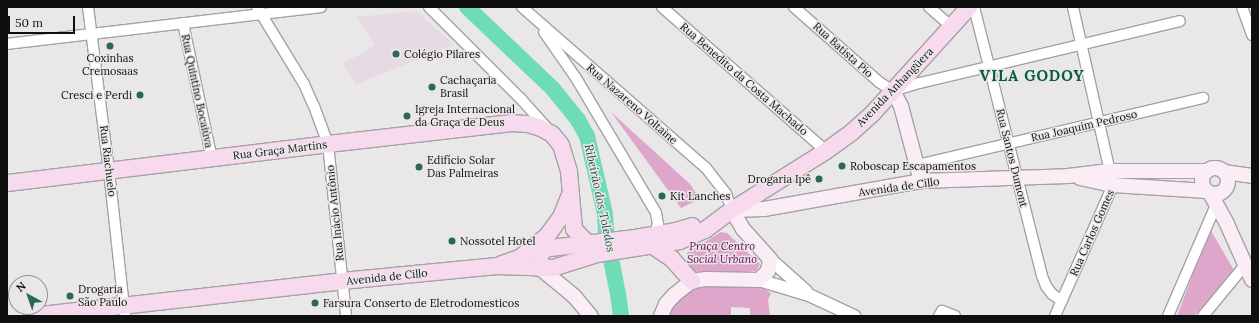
<!DOCTYPE html>
<html>
<head>
<meta charset="utf-8">
<style>
	body { margin:0 }
	#map { position:relative; width:1259px; height:323px; overflow:hidden; background:#eae7e9; font-family:Lora,serif }
	div>[style] { position:absolute }
	[style*='--x'] { left:calc(var(--x)*1px); top:calc(var(--y)*1px); width:calc(var(--w)*1px); rotate:calc(var(--a)*1deg) }
	.built>* { inset:0; background:#e6dbe2 }
	.green>* { inset:0; background:#dea6cb }
	.river>* { height:16px; margin:-8px; padding:0 8px; transform-origin:8px; border-radius:8px; background:#6fdcb8 }
	.roads { filter:drop-shadow(1px 0 #a5a2a4) drop-shadow(-1px 0 #a5a2a4) drop-shadow(0 1px #a5a2a4) drop-shadow(0 -1px #a5a2a4) }
	.minor>* { height:10px; margin:-5px; padding:0 5px; transform-origin:5px; border-radius:5px; background:#fff }
	.tertiary>* { height:12px; margin:-6px; padding:0 6px; transform-origin:6px; border-radius:6px; background:#fff }
	.secondary>* { height:14px; margin:-7px; padding:0 7px; transform-origin:7px; border-radius:7px; background:#fbedf6 }
	.secondary>.ring { margin:-7px; padding:0; box-sizing:content-box; background:none; border:14px solid #fbedf6; border-radius:50% }
	.primary>* { height:16px; margin:-8px; padding:0 8px; transform-origin:8px; border-radius:8px; background:#f8daee }
	.dots>* { width:11px; height:11px; translate:-50% -50%; box-sizing:border-box; border:2px solid #eae7e9; border-radius:50% }
	span { translate:-50% -50%; white-space:nowrap; text-align:center; line-height:1.15; -webkit-text-stroke:3px #eae7e9; paint-order:stroke }
	.street-label { font-size:11px; color:#100f10 }
	.poi-label { font-size:11px; color:#100f10 }
	.left { translate:0 -50%; text-align:left }
	.right { translate:-100% -50%; text-align:right }
	.park-label { font-size:11px; color:#62034f; font-style:italic }
	.water-label { font-size:12px; color:#235243; font-style:italic }
	.district-label { font-size:15px; color:#065944; font-weight:700; letter-spacing:1px }
	.frame { position:absolute; inset:0; border:8px solid #100f10; pointer-events:none }
	.north { position:absolute; left:8px; top:275px; width:40px; height:40px; box-sizing:border-box; background:#eae7e9; border:1px solid #939192; border-radius:50%; rotate:320deg; font-size:11px; font-weight:700; line-height:16px; text-align:center; color:#100f10 }
	.north::after { content:''; display:block; margin:auto; width:14px; height:18px; background:#296854; clip-path:polygon(50% 0,100% 100%,50% 72%,0 100%) }
	.scale { position:absolute; left:8px; top:16px; width:67px; height:18px; box-sizing:border-box; border:2px solid #100f10; border-top:0; padding-left:5px; font-size:12px; line-height:14px; white-space:nowrap; color:#100f10; -webkit-text-stroke:3px #eae7e9; paint-order:stroke }
</style>
</head>
<body>
<div id="map">
	<div class="built">
		<i style="clip-path:polygon(417px 11px,454px 45px,356px 84px,343px 64px,375px 45px,356px 17px)"></i>
	</div>
	<div class="green">
		<i style="clip-path:polygon(611px 112px,690px 184px,700px 199px,681px 208px)"></i>
		<i style="clip-path:polygon(1210px 229px,1235px 272px,1194px 316px,1177px 316px)"></i>
		<i style="clip-path:polygon(721px 232px,727px 233px,760px 264px,756px 271px,700px 274px,688px 266px,687px 253px)"></i>
		<i style="clip-path:polygon(756px 284px,771px 293px,768px 300px,770px 316px,750px 316px,750px 308px,731px 307px,731px 316px,664px 316px,670px 305px,692px 285px)"></i>
	</div>
	<div class="river">
		<i style="--x:467;--y:7;--w:119;--a:43.6"></i>
		<i style="--x:553;--y:89;--w:40;--a:51"></i>
		<i style="--x:578;--y:120;--w:18;--a:61"></i>
		<i style="--x:587;--y:136;--w:80;--a:77"></i>
		<i style="--x:605;--y:214;--w:20;--a:87"></i>
		<i style="--x:606;--y:234;--w:61;--a:78.7"></i>
		<i style="--x:618;--y:294;--w:22;--a:82"></i>
	</div>
	<div class="roads">
		<div class="minor">
			<i style="--x:88;--y:7;--w:165;--a:82.7"></i>
			<i style="--x:109;--y:171;--w:146;--a:83.7"></i>
			<i style="--x:257;--y:7;--w:90;--a:58.6"></i>
			<i style="--x:304;--y:84;--w:24;--a:66"></i>
			<i style="--x:314;--y:106;--w:40;--a:69.8"></i>
			<i style="--x:328;--y:144;--w:173;--a:84"></i>
			<i style="--x:429;--y:7;--w:130;--a:45"></i>
			<i style="--x:521;--y:99;--w:39;--a:48"></i>
			<i style="--x:522;--y:7;--w:244;--a:41.2"></i>
			<i style="--x:706;--y:168;--w:33;--a:52"></i>
			<i style="--x:726;--y:194;--w:17;--a:69"></i>
			<i style="--x:662;--y:7;--w:218;--a:41.3"></i>
			<i style="--x:794;--y:7;--w:113;--a:41.4"></i>
			<i style="--x:879;--y:82;--w:17;--a:33"></i>
			<i style="--x:893;--y:91;--w:28;--a:-17"></i>
			<i style="--x:920;--y:83;--w:267;--a:-13.4"></i>
			<i style="--x:929;--y:7;--w:30;--a:41"></i>
			<i style="--x:974;--y:7;--w:277;--a:75.8"></i>
			<i style="--x:1042;--y:276;--w:11;--a:68"></i>
			<i style="--x:1046;--y:286;--w:10;--a:53"></i>
			<i style="--x:1052;--y:294;--w:12;--a:35"></i>
			<i style="--x:1242;--y:7;--w:30;--a:70"></i>
			<i style="--x:183;--y:23;--w:139;--a:78"></i>
			<i style="--x:544;--y:32;--w:56;--a:55.2"></i>
			<i style="--x:576;--y:78;--w:157;--a:59.3"></i>
			<i style="--x:656;--y:213;--w:11;--a:80"></i>
			<i style="--x:658;--y:224;--w:12;--a:110"></i>
			<i style="--x:7;--y:44;--w:316;--a:-6.7"></i>
			<i style="--x:917;--y:165;--w:294;--a:-13.2"></i>
			<i style="--x:939;--y:316;--w:6;--a:-59"></i>
			<i style="--x:942;--y:311;--w:14;--a:21"></i>
			<i style="--x:1055;--y:316;--w:143;--a:-66.1"></i>
			<i style="--x:1113;--y:185;--w:182;--a:-102.7"></i>
			<i style="--x:1168;--y:316;--w:121;--a:-66.6"></i>
			<i style="--x:1203;--y:316;--w:66;--a:-50.5"></i>
		</div>
		<div class="tertiary">
			<i style="--x:770;--y:259;--w:48;--a:41.6"></i>
			<i style="--x:759;--y:280;--w:52;--a:16.7"></i>
			<i style="--x:809;--y:295;--w:50;--a:25"></i>
		</div>
		<div class="secondary">
			<i style="--x:893;--y:91;--w:17;--a:62"></i>
			<i style="--x:901;--y:106;--w:78;--a:75.1"></i>
			<i class="ring" style="left:1202px;top:168px;width:12px;height:12px"></i>
			<i style="--x:1224;--y:172;--w:28;--a:8"></i>
			<i style="--x:1080;--y:178;--w:34;--a:12"></i>
			<i style="--x:1113;--y:185;--w:94;--a:3.7"></i>
			<i style="--x:1210;--y:193;--w:35;--a:61"></i>
			<i style="--x:1227;--y:224;--w:61;--a:65.9"></i>
			<i style="--x:540;--y:268;--w:44;--a:39.5"></i>
			<i style="--x:574;--y:296;--w:26;--a:50"></i>
			<i style="--x:661;--y:316;--w:13;--a:-67"></i>
			<i style="--x:666;--y:304;--w:12;--a:-48"></i>
			<i style="--x:674;--y:295;--w:23;--a:-38"></i>
			<i style="--x:692;--y:281;--w:14;--a:-8"></i>
			<i style="--x:706;--y:279;--w:53;--a:1.1"></i>
			<i style="--x:759;--y:280;--w:13;--a:-45"></i>
			<i style="--x:768;--y:271;--w:12;--a:-81"></i>
			<i style="--x:770;--y:259;--w:40;--a:-132"></i>
			<i style="--x:743;--y:229;--w:22;--a:-120"></i>
			<i style="--x:732;--y:210;--w:32;--a:-2"></i>
			<i style="--x:764;--y:209;--w:159;--a:-10.1"></i>
			<i style="--x:921;--y:181;--w:147;--a:-1.9"></i>
			<i style="--x:1068;--y:176;--w:42;--a:-6.8"></i>
			<i style="--x:1110;--y:171;--w:97;--a:0"></i>
		</div>
		<div class="primary">
			<i style="--x:7;--y:183;--w:323;--a:-6.9"></i>
			<i style="--x:328;--y:144;--w:185;--a:-6.5"></i>
			<i style="--x:512;--y:123;--w:16;--a:4"></i>
			<i style="--x:528;--y:124;--w:14;--a:17"></i>
			<i style="--x:541;--y:128;--w:13;--a:29"></i>
			<i style="--x:552;--y:134;--w:14;--a:51"></i>
			<i style="--x:561;--y:145;--w:28;--a:73"></i>
			<i style="--x:569;--y:172;--w:57;--a:85"></i>
			<i style="--x:574;--y:229;--w:12;--a:48"></i>
			<i style="--x:582;--y:238;--w:10;--a:37"></i>
			<i style="--x:653;--y:246;--w:23;--a:34"></i>
			<i style="--x:672;--y:259;--w:30;--a:48"></i>
			<i style="--x:502;--y:264;--w:20;--a:-20"></i>
			<i style="--x:521;--y:257;--w:33;--a:-39"></i>
			<i style="--x:547;--y:236;--w:24;--a:-54"></i>
			<i style="--x:561;--y:217;--w:22;--a:-68"></i>
			<i style="--x:540;--y:268;--w:13;--a:-90"></i>
			<i style="--x:540;--y:255;--w:6;--a:-51"></i>
			<i style="--x:544;--y:250;--w:6;--a:-18"></i>
			<i style="--x:550;--y:248;--w:86;--a:-6.7"></i>
			<i style="--x:635;--y:238;--w:42;--a:-9.7"></i>
			<i style="--x:676;--y:231;--w:17;--a:-17"></i>
			<i style="--x:32;--y:316;--w:312;--a:-6.4"></i>
			<i style="--x:342;--y:281;--w:156;--a:-5.5"></i>
			<i style="--x:497;--y:266;--w:56;--a:2"></i>
			<i style="--x:553;--y:268;--w:46;--a:-17.7"></i>
			<i style="--x:597;--y:254;--w:84;--a:-8.9"></i>
			<i style="--x:680;--y:241;--w:27;--a:-24"></i>
			<i style="--x:705;--y:230;--w:34;--a:-37"></i>
			<i style="--x:732;--y:210;--w:111;--a:-32.1"></i>
			<i style="--x:826;--y:151;--w:32;--a:-36"></i>
			<i style="--x:852;--y:132;--w:28;--a:-42"></i>
			<i style="--x:873;--y:113;--w:143;--a:-47.8"></i>
		</div>
	</div>
	<div class="dots">
		<i style="left:110px;top:46px;background:#296854"></i>
		<i style="left:396px;top:54px;background:#296854"></i>
		<i style="left:432px;top:87px;background:#296854"></i>
		<i style="left:140px;top:95px;background:#296854"></i>
		<i style="left:407px;top:116px;background:#296854"></i>
		<i style="left:842px;top:166px;background:#296854"></i>
		<i style="left:419px;top:167px;background:#296854"></i>
		<i style="left:819px;top:179px;background:#296854"></i>
		<i style="left:662px;top:196px;background:#296854"></i>
		<i style="left:452px;top:241px;background:#296854"></i>
		<i style="left:70px;top:296px;background:#296854"></i>
		<i style="left:315px;top:303px;background:#296854"></i>
	</div>
	<div class="street-label">
		<span style="left:843px;top:50px;rotate:42deg">Rua Batista Pio</span>
		<span style="left:744px;top:79px;rotate:41deg">Rua Benedito da Costa Machado</span>
		<span style="left:895px;top:87px;rotate:-46deg">Avenida Anhangüera</span>
		<span style="left:197px;top:91px;rotate:78deg">Rua Quintino Bocaiúva</span>
		<span style="left:632px;top:104px;rotate:41deg">Rua Nazareno Voltaine</span>
		<span style="left:1084px;top:126px;rotate:-13deg">Rua Joaquim Pedroso</span>
		<span style="left:280px;top:150px;rotate:-7deg">Rua Graça Martins</span>
		<span style="left:1012px;top:158px;rotate:76deg">Rua Santos Dumont</span>
		<span style="left:108px;top:161px;rotate:83deg">Rua Riachuelo</span>
		<span style="left:899px;top:187px;rotate:-8deg">Avenida de Cillo</span>
		<span style="left:335px;top:213px;rotate:-96deg">Rua Inácio Antônio</span>
		<span style="left:1092px;top:233px;rotate:-66deg">Rua Carlos Gomes</span>
		<span style="left:387px;top:277px;rotate:-6deg">Avenida de Cillo</span>
	</div>
	<div class="poi-label">
		<span class="left" style="left:404px;top:54px">Colégio Pilares</span>
		<span style="left:110px;top:65px">Coxinhas<br>Cremosaas</span>
		<span class="left" style="left:440px;top:87px">Cachaçaria<br>Brasil</span>
		<span class="right" style="left:132px;top:95px">Cresci e Perdi</span>
		<span class="left" style="left:415px;top:116px">Igreja Internacional<br>da Graça de Deus</span>
		<span class="left" style="left:427px;top:167px">Edifício Solar<br>Das Palmeiras</span>
		<span class="left" style="left:850px;top:166px">Roboscap Escapamentos</span>
		<span class="right" style="left:811px;top:179px">Drogaria Ipê</span>
		<span class="left" style="left:670px;top:196px">Kit Lanches</span>
		<span class="left" style="left:460px;top:241px">Nossotel Hotel</span>
		<span class="left" style="left:78px;top:296px">Drogaria<br>São Paulo</span>
		<span class="left" style="left:323px;top:303px">Farsura Conserto de Eletrodomesticos</span>
	</div>
	<div class="park-label">
		<span style="left:722px;top:253px">Praça Centro<br>Social Urbano</span>
	</div>
	<div class="water-label">
		<span style="left:600px;top:198px;rotate:78deg">Ribeirão dos Toledos</span>
	</div>
	<div class="district-label">
		<span style="left:1032px;top:76px">VILA GODOY</span>
	</div>
	<div class="frame"></div>
	<div class="north">N</div>
	<div class="scale">50 m</div>
</div>
</body>
</html>
